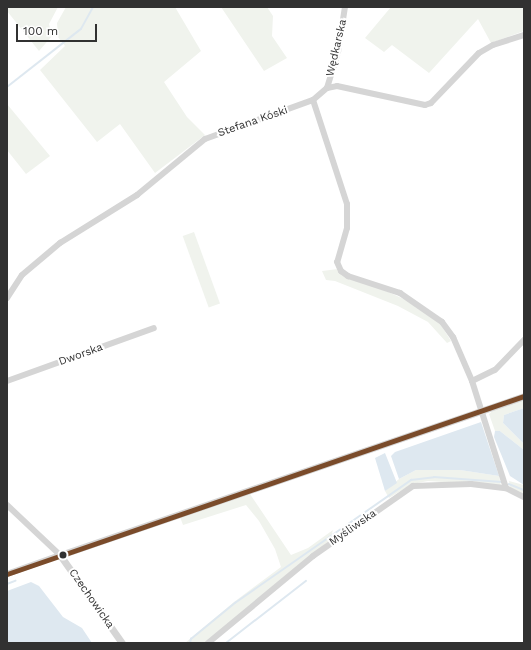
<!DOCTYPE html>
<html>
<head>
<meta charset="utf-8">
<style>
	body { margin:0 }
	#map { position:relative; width:531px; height:650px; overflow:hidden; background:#fff; font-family:"Work Sans",sans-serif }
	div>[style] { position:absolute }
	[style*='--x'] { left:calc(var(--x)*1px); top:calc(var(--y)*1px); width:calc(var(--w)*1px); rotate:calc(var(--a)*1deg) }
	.green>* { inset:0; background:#f0f3ed; transform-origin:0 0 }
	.water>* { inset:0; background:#dee8f0 }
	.stream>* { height:1.5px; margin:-0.75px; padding:0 0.75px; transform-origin:0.75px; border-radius:0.75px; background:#dee8f0 }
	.minor>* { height:6px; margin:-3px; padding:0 3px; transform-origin:3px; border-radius:3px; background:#d5d5d5 }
	.tertiary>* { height:7px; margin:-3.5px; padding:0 3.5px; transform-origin:3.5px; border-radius:3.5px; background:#d5d5d5 }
	.bus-1>* { height:5px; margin:-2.5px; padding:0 2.5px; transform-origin:2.5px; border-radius:2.5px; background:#7a4b2a }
	.dots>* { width:11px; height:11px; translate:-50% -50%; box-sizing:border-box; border:2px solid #fff; border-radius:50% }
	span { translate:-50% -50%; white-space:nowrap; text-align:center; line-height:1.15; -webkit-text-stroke:4px #fff; paint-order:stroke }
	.street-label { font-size:11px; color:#313131 }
	.frame { position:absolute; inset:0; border:8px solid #313131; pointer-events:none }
	.scale { position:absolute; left:16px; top:24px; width:81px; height:18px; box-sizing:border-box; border:2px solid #313131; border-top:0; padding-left:5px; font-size:12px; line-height:14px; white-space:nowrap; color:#313131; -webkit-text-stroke:3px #fff; paint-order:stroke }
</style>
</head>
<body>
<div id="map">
	<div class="green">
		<i style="clip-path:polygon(7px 7px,58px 7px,49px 24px,52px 36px,39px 51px,7px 11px)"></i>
		<i style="clip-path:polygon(66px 7px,175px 7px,201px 51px,164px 82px,187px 117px,205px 135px,155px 173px,120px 124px,97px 142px,40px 70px,65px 46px,58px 37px,57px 23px)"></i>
		<i style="clip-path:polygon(221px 7px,267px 7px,273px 16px,272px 36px,287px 58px,264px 71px)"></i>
		<i style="clip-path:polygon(391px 7px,524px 7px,524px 31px,491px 43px,478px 19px,429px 73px,392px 45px,384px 52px,365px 38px)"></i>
		<i style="clip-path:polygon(7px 104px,50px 156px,26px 174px,7px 150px)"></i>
		<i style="left:194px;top:232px;width:76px;height:12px;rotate:70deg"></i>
		<i style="clip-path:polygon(338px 269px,408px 301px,439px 322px,451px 341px,447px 343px,428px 322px,398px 306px,335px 281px,326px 280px,322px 271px)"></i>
		<i style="clip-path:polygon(524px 399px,524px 408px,504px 415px,503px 423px,524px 444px,524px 450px,500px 431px,495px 431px,489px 414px,496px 408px)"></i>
		<i style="clip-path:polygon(416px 470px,460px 470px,499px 476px,501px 486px,428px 481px,412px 484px,389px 498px,385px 491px,399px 479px)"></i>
		<i style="clip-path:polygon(509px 481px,524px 485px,524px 495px,510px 487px)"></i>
		<i style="clip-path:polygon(250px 494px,291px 555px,308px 548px,333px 530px,330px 540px,205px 643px,185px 643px,234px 602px,281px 567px,275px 549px,259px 521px,246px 505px,183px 525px,180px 517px)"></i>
	</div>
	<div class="water">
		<i style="clip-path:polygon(524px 408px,524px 444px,503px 423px,504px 415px)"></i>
		<i style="clip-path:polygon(481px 422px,499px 476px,460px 470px,416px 470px,399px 479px,391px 456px,395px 452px)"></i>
		<i style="clip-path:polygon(495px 431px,500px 431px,524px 450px,524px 485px,510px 476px,494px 437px)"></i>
		<i style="clip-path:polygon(385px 453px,397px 483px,385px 491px,375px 458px)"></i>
		<i style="clip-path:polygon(31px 582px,39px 586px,63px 617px,82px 628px,92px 643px,7px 643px,7px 591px)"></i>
	</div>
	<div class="stream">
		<i style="--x:7;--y:87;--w:94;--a:-38.1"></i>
		<i style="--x:81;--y:29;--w:25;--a:-61"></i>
		<i style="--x:509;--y:484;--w:16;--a:22"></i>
		<i style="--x:7;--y:584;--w:9;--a:-21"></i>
		<i style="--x:190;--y:643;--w:4;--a:-76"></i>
		<i style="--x:191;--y:639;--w:57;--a:-39.3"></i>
		<i style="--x:235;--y:603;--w:215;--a:-34.9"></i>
		<i style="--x:411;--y:480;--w:23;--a:-7"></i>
		<i style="--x:434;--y:477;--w:68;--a:4.2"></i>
		<i style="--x:226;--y:643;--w:101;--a:-37.8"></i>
	</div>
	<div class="minor">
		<i style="--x:327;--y:88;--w:38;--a:-73"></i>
		<i style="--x:338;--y:52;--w:46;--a:-81.2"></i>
		<i style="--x:313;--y:100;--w:109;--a:71.9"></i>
		<i style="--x:347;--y:204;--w:24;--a:90"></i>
		<i style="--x:347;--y:228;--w:35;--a:106"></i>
		<i style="--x:337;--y:262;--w:10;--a:66"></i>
		<i style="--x:341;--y:271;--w:9;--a:36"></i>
		<i style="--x:348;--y:276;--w:55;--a:18.1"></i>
		<i style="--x:400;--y:293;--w:51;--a:34.6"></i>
		<i style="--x:442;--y:322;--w:19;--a:54"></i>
		<i style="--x:453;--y:337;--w:48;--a:66.6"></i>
		<i style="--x:472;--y:381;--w:112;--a:72.4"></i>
		<i style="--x:7;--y:298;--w:27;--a:-57"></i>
		<i style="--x:22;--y:275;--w:50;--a:-40.1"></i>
		<i style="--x:60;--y:243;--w:91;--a:-31.9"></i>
		<i style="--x:137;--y:195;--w:88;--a:-39.5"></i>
		<i style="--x:205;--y:139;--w:115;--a:-19.9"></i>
		<i style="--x:313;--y:100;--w:18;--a:-41"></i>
		<i style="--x:327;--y:88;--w:10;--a:-11"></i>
		<i style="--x:337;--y:86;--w:90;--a:12.2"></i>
		<i style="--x:425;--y:105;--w:6;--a:-18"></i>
		<i style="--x:431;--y:103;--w:69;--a:-46.2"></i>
		<i style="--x:479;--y:53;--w:16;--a:-30"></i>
		<i style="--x:493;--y:45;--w:33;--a:-18"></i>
		<i style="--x:7;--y:381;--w:156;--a:-19.8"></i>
		<i style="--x:472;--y:381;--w:25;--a:-26"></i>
		<i style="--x:495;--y:370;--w:42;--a:-46"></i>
		<i style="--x:7;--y:505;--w:73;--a:43.3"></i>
		<i style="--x:60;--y:555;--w:56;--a:160.3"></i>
		<i style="--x:208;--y:643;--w:136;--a:-39.6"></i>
		<i style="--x:313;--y:556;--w:122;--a:-35"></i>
		<i style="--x:413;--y:486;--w:58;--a:-2"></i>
		<i style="--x:471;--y:484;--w:35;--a:7"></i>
		<i style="--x:506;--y:488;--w:20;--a:27"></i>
	</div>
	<div class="tertiary">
		<i style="--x:122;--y:643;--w:108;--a:-125.2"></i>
		<i style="--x:60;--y:555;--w:490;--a:-18.9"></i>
	</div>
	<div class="bus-1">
		<i style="--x:7;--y:574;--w:547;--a:-19"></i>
	</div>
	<div class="dots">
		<i style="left:63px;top:555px;background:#313131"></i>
	</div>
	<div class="street-label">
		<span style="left:337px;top:48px;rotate:-77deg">Wędkarska</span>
		<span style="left:253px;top:122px;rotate:-19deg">Stefana Kóski</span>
		<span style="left:81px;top:355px;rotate:-20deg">Dworska</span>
		<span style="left:353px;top:528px;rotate:-35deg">Myśliwska</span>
		<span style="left:91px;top:599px;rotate:55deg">Czechowicka</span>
	</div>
	<div class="frame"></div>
	<div class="scale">100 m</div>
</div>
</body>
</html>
